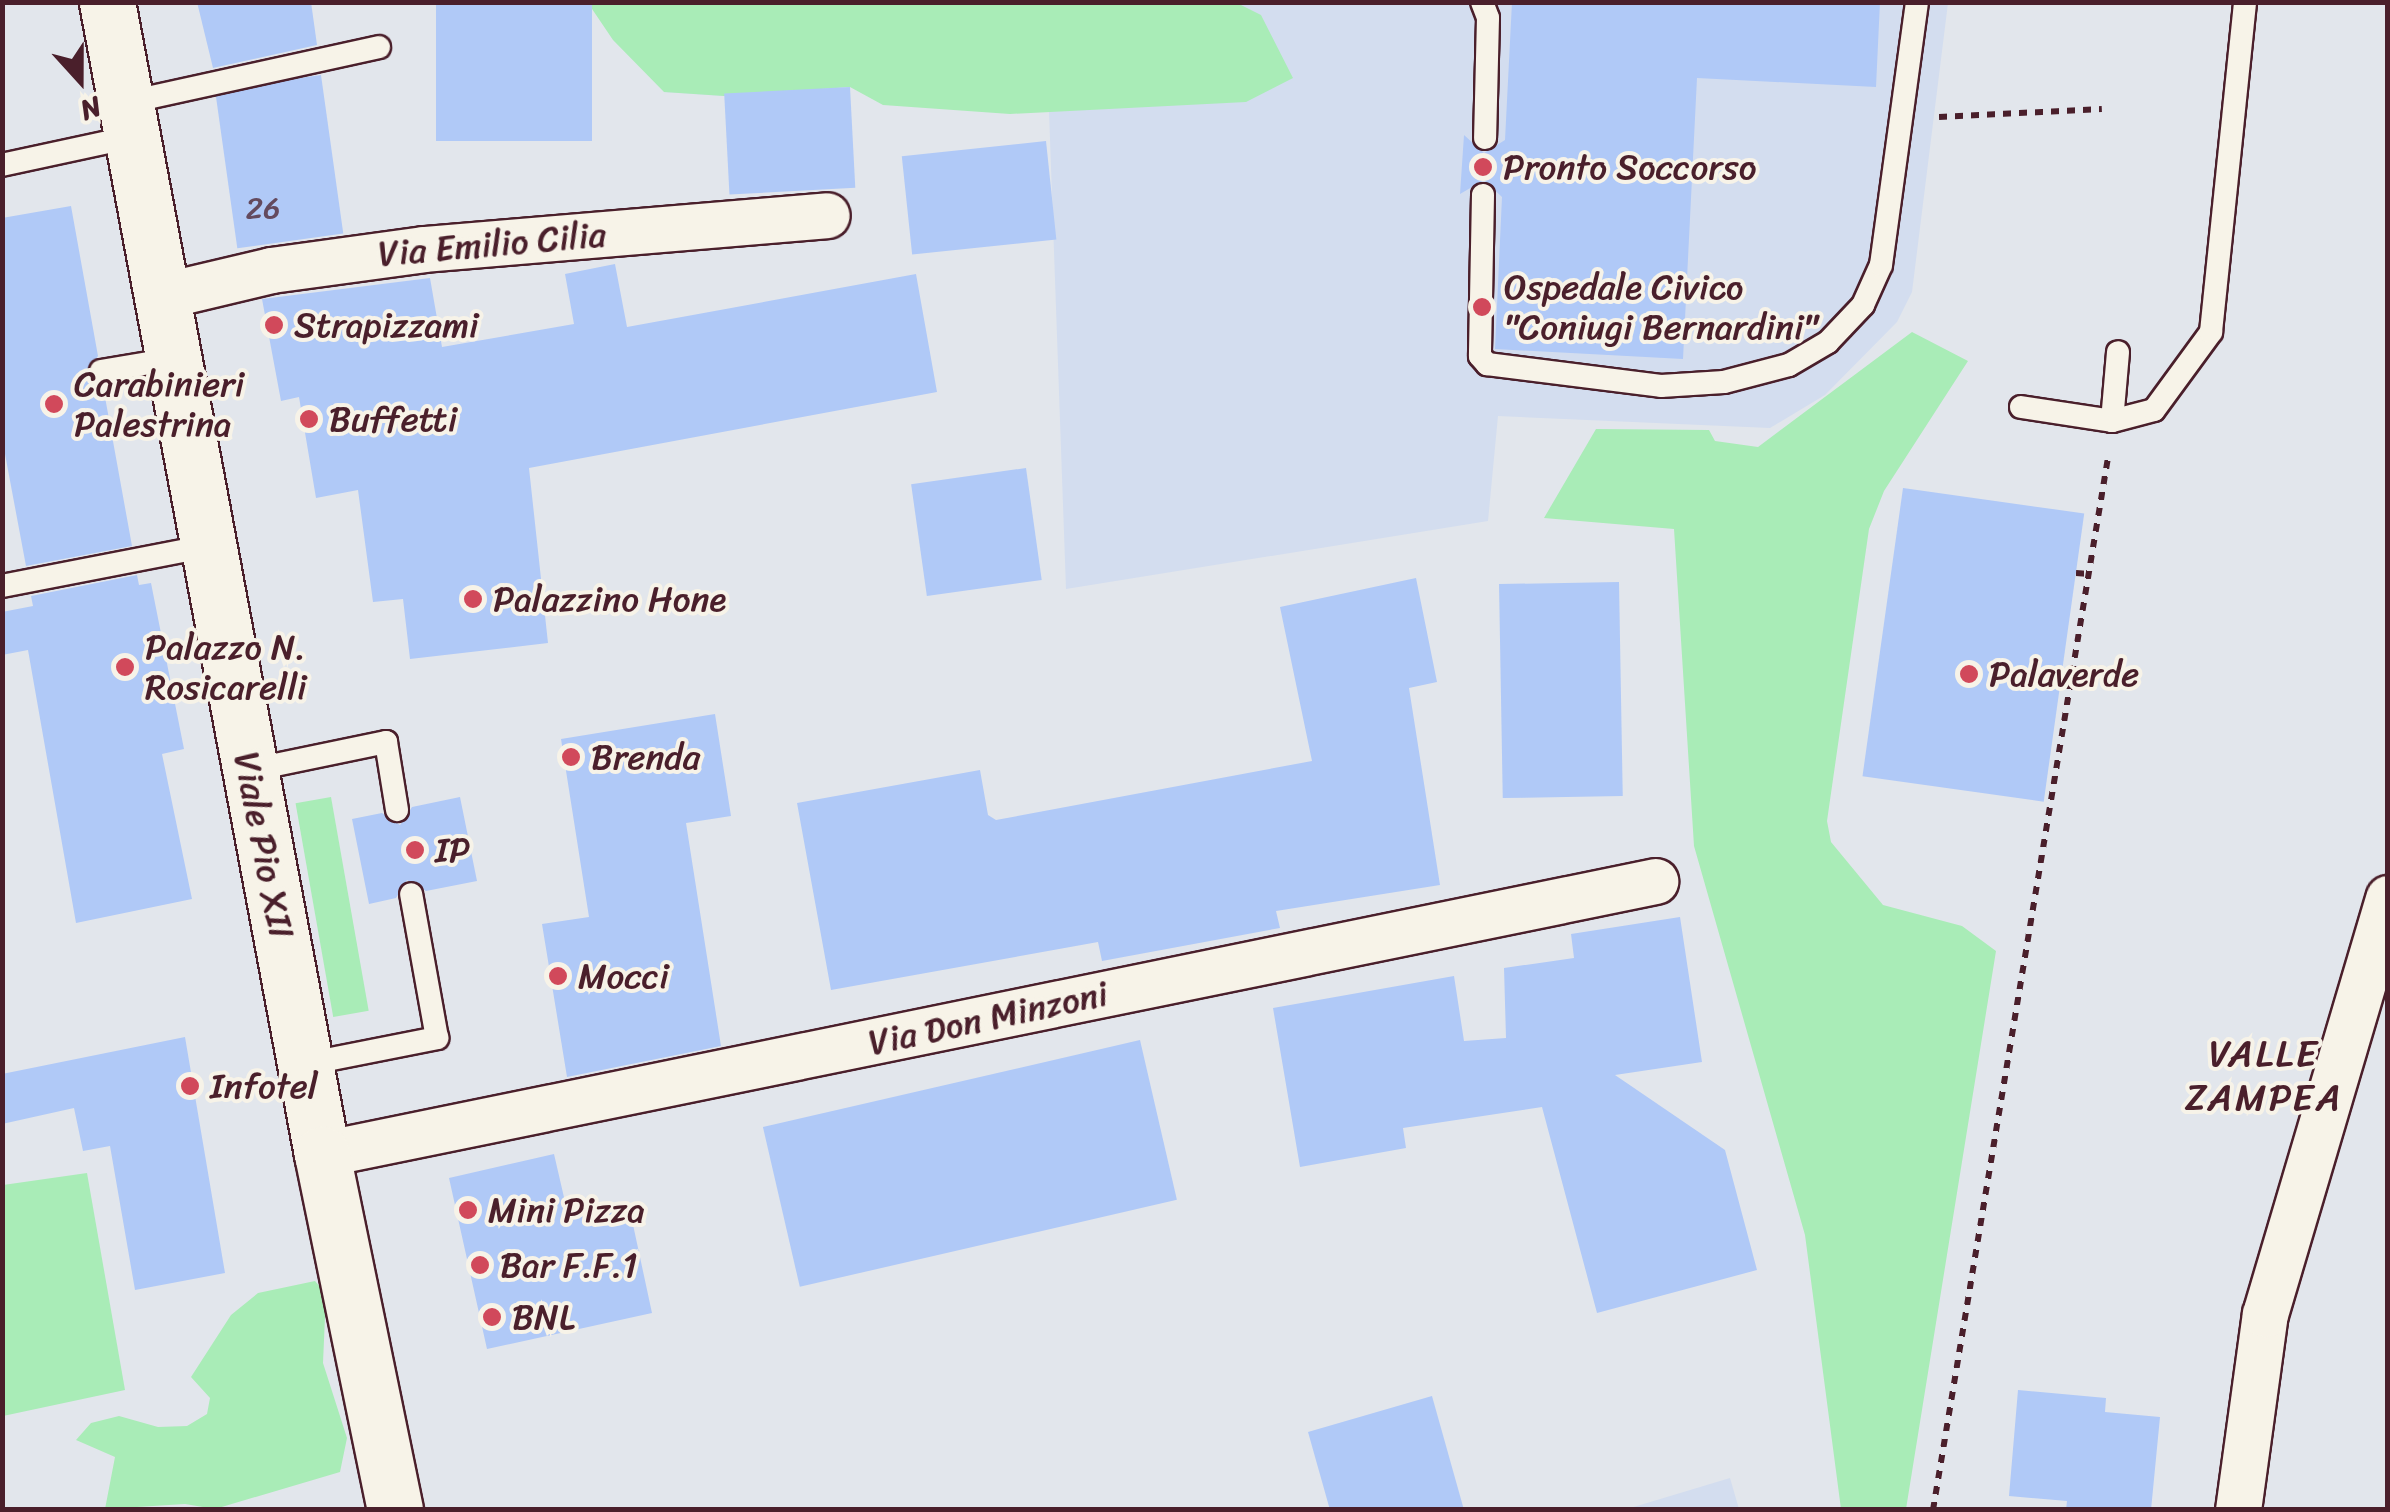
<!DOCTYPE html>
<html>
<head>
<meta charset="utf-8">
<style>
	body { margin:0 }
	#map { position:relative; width:2390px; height:1512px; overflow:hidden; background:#e2e6ec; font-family:Sriracha,sans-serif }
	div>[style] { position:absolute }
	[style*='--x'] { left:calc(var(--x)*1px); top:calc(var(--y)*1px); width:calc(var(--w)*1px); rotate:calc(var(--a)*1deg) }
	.built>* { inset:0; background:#d3ddef }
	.green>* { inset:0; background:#a9ecb7; transform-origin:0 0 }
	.building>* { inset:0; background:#b0c9f7; transform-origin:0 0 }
	.path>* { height:6px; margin-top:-3px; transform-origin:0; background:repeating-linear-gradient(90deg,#4a1f2b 0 8px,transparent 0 16px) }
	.roads { filter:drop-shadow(2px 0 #4a1f2b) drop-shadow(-2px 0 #4a1f2b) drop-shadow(0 2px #4a1f2b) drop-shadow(0 -2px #4a1f2b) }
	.lane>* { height:22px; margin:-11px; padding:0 11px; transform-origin:11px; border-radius:11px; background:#f7f3e8 }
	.street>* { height:45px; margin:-22.5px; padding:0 22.5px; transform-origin:22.5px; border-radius:22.5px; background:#f7f3e8 }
	.secondary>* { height:55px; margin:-27.5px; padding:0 27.5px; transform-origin:27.5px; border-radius:27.5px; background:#f7f3e8 }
	.dots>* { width:28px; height:28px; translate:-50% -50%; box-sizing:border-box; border:5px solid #f7f3e8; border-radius:50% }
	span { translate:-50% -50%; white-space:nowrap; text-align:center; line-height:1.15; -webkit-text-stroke:8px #f7f3e8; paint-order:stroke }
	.number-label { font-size:30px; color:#644a5e }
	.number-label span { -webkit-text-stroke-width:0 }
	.poi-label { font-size:35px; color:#4a1f2b }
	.left { translate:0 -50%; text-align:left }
	.street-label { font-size:35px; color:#4a1f2b }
	.neighbourhood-label { font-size:38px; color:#4a1f2b; letter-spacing:2.5px }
	.frame { position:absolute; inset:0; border:5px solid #4a1f2b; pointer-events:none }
	.north { position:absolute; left:30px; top:30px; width:100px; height:100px; -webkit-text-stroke:8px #f7f3e8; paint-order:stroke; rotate:159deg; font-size:28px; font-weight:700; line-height:40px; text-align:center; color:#4a1f2b }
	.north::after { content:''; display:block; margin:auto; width:35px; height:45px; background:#4a1f2b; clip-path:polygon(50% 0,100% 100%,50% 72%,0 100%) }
</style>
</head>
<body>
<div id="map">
	<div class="built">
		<i style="clip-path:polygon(661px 3px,1948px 3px,1912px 292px,1897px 322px,1825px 395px,1770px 428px,1498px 416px,1488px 521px,1066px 589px,1049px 111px,850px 87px,724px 96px,664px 92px)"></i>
		<i style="clip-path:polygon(1730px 1478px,1739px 1509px,1627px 1509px)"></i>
	</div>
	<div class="green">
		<i style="clip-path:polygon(588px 3px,1237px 3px,1261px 15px,1293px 78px,1246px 102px,1010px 114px,883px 105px,850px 87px,724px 96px,664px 92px,613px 40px)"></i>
		<i style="clip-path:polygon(1912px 332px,1968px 361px,1884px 491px,1869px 529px,1827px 821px,1831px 842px,1883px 905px,1962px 926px,1996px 951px,1906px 1509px,1841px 1509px,1805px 1235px,1694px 846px,1674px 529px,1544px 518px,1596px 429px,1709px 430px,1715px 441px,1758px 447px)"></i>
		<i style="left:331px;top:797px;width:217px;height:36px;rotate:80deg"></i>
		<i style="clip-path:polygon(87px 1173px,125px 1390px,3px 1416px,3px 1185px)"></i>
		<i style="clip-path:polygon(315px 1281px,326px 1294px,323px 1363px,347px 1438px,340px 1472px,215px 1509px,185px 1504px,105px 1509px,115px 1457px,76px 1440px,91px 1423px,119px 1416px,158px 1427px,187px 1426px,207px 1414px,210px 1398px,191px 1377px,231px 1315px,258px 1293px)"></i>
	</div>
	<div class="building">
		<i style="clip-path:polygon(197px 2px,311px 2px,317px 45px,213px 68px)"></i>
		<i style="left:436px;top:2px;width:156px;height:139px"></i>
		<i style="clip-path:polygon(1512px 2px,1880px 2px,1876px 87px,1697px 78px,1683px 359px,1495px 349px,1502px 197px,1484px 180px,1460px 194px,1464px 135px,1484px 153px,1505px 140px)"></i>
		<i style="left:321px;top:75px;width:160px;height:107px;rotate:82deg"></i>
		<i style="left:850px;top:87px;width:101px;height:126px;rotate:87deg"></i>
		<i style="left:1046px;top:141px;width:99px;height:145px;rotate:84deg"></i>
		<i style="clip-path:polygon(71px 206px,98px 356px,86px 374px,103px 386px,132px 546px,26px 566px,2px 438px,2px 218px)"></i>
		<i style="clip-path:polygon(615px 264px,627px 327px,916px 274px,937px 392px,529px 468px,548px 643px,410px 659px,403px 599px,373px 602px,358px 490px,316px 498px,299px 397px,281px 401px,262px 299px,430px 278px,442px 347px,574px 324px,565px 274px)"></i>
		<i style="left:1026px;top:468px;width:113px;height:116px;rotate:82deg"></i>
		<i style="left:1903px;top:488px;width:183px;height:291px;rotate:8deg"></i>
		<i style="clip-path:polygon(137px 575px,139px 585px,151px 583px,184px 749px,162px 754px,192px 899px,76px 923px,28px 650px,2px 655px,2px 612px,33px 606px,31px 596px)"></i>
		<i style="clip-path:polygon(1416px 578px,1437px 682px,1409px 688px,1440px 885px,1276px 911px,1280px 928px,1102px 961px,1098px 942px,831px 990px,797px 803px,980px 770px,988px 815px,996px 820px,1312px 761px,1280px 607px)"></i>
		<i style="left:1619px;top:582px;width:214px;height:120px;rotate:89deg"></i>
		<i style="clip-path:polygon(715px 714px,731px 816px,686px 823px,721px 1046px,567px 1077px,542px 924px,589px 917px,561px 739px)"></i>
		<i style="clip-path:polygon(460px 797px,477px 881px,426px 891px,407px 880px,396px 898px,369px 904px,352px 819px,382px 813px,400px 825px,412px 807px)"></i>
		<i style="clip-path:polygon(1680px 917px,1702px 1062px,1615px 1075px,1725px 1150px,1757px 1270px,1597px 1313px,1542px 1107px,1403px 1128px,1406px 1148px,1300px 1167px,1273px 1008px,1454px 976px,1464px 1041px,1506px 1038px,1504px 968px,1574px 958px,1571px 934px)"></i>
		<i style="clip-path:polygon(185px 1037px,225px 1273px,135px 1290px,110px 1146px,83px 1151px,74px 1108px,2px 1124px,2px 1074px)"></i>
		<i style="left:1140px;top:1040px;width:164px;height:387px;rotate:77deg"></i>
		<i style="clip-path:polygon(554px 1154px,569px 1219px,629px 1206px,652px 1313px,487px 1349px,449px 1178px)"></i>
		<i style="clip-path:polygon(2018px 1390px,2106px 1398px,2105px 1412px,2160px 1417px,2151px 1510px,2066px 1510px,2067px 1501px,2009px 1496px)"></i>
		<i style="clip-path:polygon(1432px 1396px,1464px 1510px,1330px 1510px,1308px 1432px)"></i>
	</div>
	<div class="path">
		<i style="--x:1939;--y:117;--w:163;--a:-2.8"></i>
		<i style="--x:2076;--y:573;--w:13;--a:4"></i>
		<i style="--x:1933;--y:1510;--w:1067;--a:-80.56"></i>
	</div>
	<div class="roads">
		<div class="lane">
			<i style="--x:1482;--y:2;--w:17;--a:69"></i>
			<i style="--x:1488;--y:18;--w:120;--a:91.4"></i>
			<i style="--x:125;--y:103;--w:260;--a:-12.4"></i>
			<i style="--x:2;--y:165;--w:132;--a:-12.2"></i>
			<i style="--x:1483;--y:195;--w:161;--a:91.1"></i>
			<i style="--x:1480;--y:356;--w:11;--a:49"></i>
			<i style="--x:1487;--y:364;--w:175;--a:7.2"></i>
			<i style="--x:1661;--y:386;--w:63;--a:-3.6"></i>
			<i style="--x:1724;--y:382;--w:67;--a:-14.7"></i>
			<i style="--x:1789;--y:365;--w:45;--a:-30.5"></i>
			<i style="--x:1828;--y:342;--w:51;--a:-46.6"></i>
			<i style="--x:1863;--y:305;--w:44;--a:-65.8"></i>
			<i style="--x:1881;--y:265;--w:265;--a:-82.2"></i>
			<i style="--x:101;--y:371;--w:73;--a:-9.5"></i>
			<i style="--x:2021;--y:407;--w:92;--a:8.7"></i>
			<i style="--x:2112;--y:421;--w:43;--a:-14.7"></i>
			<i style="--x:2154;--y:410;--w:97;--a:-53.8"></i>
			<i style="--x:2211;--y:332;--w:332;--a:-84.1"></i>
			<i style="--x:2112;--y:421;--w:69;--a:-85"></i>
			<i style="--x:2;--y:586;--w:210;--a:-11"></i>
			<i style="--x:251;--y:770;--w:138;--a:-11.7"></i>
			<i style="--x:386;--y:742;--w:69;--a:80.8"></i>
			<i style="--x:306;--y:1064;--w:134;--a:-11.2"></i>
			<i style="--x:437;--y:1038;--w:146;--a:-100.2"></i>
		</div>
		<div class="street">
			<i style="--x:162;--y:296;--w:112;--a:-13.4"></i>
			<i style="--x:271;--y:270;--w:154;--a:-7.8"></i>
			<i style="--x:424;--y:249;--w:404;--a:-4.8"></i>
			<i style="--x:322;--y:1154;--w:1361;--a:-11.57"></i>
			<i style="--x:2238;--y:1510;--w:198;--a:-82.2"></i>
			<i style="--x:2265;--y:1314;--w:434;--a:-73.5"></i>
		</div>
		<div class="secondary">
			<i style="--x:107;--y:2;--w:1172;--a:79.43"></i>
			<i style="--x:322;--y:1154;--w:363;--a:78.4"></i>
		</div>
	</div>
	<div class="dots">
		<i style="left:1483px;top:167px;background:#d1495b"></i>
		<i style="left:1482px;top:307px;background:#d1495b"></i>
		<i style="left:274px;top:325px;background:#d1495b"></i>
		<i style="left:54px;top:404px;background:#d1495b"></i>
		<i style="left:309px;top:419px;background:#d1495b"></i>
		<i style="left:473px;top:599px;background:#d1495b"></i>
		<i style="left:125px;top:667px;background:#d1495b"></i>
		<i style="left:1969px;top:674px;background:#d1495b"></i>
		<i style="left:571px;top:757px;background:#d1495b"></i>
		<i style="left:415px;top:850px;background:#d1495b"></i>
		<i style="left:558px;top:976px;background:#d1495b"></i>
		<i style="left:190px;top:1086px;background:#d1495b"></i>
		<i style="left:468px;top:1210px;background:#d1495b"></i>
		<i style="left:480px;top:1265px;background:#d1495b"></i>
		<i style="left:492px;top:1317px;background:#d1495b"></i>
	</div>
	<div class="number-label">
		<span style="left:263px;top:208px">26</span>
	</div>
	<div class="poi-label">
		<span class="left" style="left:1503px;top:167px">Pronto Soccorso</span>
		<span class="left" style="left:1504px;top:307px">Ospedale Civico<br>"Coniugi Bernardini"</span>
		<span class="left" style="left:294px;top:325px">Strapizzami</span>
		<span class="left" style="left:74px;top:404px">Carabinieri<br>Palestrina</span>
		<span class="left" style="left:329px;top:419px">Buffetti</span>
		<span class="left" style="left:493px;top:599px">Palazzino Hone</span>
		<span class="left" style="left:145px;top:667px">Palazzo N.<br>Rosicarelli</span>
		<span class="left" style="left:1989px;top:674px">Palaverde</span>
		<span class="left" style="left:591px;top:757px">Brenda</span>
		<span class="left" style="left:435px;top:850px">IP</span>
		<span class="left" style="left:578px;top:976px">Mocci</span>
		<span class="left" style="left:210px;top:1086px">Infotel</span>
		<span class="left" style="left:488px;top:1210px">Mini Pizza</span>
		<span class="left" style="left:500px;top:1265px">Bar F.F.1</span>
		<span class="left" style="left:512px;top:1317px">BNL</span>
	</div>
	<div class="street-label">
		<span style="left:492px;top:244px;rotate:-5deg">Via Emilio Cilia</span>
		<span style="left:264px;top:845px;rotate:79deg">Viale Pio XII</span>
		<span style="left:988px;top:1018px;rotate:-12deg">Via Don Minzoni</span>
	</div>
	<div class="neighbourhood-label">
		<span style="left:2264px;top:1076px">VALLE<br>ZAMPEA</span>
	</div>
	<div class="frame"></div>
	<div class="north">N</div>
</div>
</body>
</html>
